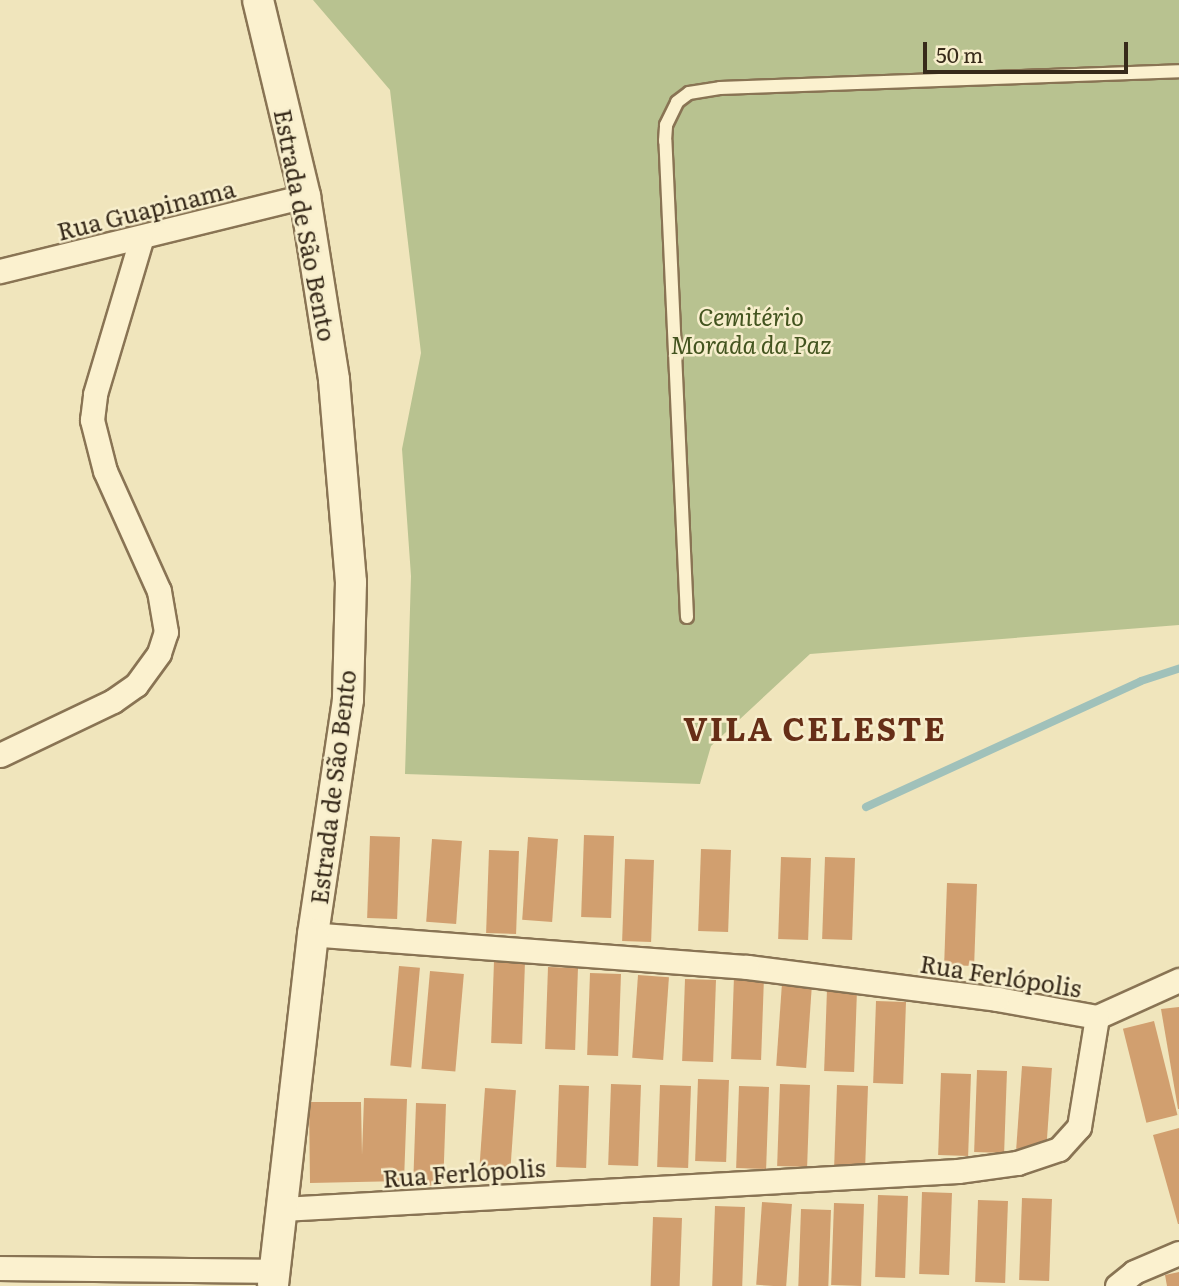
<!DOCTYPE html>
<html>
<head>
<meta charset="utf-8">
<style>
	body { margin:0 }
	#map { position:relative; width:1179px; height:1286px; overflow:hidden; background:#f0e5bc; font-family:Literata,serif }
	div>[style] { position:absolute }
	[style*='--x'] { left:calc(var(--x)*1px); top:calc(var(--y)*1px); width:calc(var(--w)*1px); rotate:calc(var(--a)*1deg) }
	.cemetery>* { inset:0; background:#b8c290 }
	.stream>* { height:8px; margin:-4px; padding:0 4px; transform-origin:4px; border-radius:4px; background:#a0c1ba }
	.building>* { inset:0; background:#d19f6f; transform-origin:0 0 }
	.roads { filter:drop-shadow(2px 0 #897454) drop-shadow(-2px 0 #897454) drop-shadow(0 2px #897454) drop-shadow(0 -2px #897454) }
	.service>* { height:12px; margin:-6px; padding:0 6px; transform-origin:6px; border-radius:6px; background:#fbf1cf }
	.minor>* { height:23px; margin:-11.5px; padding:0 11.5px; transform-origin:11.5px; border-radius:11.5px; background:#fbf1cf }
	.tertiary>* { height:30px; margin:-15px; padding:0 15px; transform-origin:15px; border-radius:15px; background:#fbf1cf }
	span { translate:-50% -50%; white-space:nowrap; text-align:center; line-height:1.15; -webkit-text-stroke:5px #f7eecc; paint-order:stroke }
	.street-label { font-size:24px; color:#372a1a }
	.park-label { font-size:24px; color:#43541f; font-style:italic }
	.district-label { font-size:32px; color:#662e17; font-weight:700; letter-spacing:2px }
	.scale { position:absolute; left:923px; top:42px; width:205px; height:32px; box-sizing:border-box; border:4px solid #372a1a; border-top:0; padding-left:9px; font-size:21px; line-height:24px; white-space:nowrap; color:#372a1a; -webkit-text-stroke:5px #f7eecc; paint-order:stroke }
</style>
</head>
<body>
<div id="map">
	<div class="cemetery">
		<i style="clip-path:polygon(313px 0,1179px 0,1179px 625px,810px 654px,711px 746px,700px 784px,405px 774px,411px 576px,402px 449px,421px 353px,390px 90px)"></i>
	</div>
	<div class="stream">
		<i style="--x:866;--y:807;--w:302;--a:-24.6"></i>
		<i style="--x:1141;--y:681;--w:40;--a:-18"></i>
	</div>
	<div class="building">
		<i style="left:584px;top:835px;width:30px;height:82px;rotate:2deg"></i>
		<i style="left:370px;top:836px;width:30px;height:82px;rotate:2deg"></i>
		<i style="left:528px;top:837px;width:30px;height:83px;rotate:4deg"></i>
		<i style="left:432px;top:839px;width:30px;height:83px;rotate:4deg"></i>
		<i style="left:701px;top:849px;width:30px;height:82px;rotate:2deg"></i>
		<i style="left:489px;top:850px;width:30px;height:83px;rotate:2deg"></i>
		<i style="left:781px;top:857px;width:30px;height:82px;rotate:2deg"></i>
		<i style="left:825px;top:857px;width:30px;height:82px;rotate:2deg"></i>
		<i style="left:625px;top:859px;width:29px;height:82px;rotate:2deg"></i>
		<i style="left:947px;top:883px;width:30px;height:82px;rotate:2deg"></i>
		<i style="left:494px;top:961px;width:31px;height:82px;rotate:2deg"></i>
		<i style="left:399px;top:966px;width:21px;height:100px;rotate:5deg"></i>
		<i style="left:548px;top:967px;width:30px;height:82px;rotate:2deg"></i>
		<i style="left:430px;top:971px;width:34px;height:98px;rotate:5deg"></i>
		<i style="left:590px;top:973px;width:31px;height:82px;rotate:2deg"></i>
		<i style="left:638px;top:975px;width:31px;height:83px;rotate:4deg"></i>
		<i style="left:734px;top:976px;width:30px;height:83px;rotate:2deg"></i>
		<i style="left:685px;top:979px;width:31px;height:82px;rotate:2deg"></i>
		<i style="left:782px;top:983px;width:30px;height:83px;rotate:4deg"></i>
		<i style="left:827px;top:989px;width:30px;height:82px;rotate:2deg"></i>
		<i style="left:876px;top:1001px;width:30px;height:82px;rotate:2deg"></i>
		<i style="clip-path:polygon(1179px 1007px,1179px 1109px,1178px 1109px,1161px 1009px)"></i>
		<i style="left:1154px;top:1021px;width:97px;height:32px;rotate:76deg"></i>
		<i style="left:1022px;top:1066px;width:30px;height:83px;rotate:4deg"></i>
		<i style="left:977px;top:1070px;width:30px;height:82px;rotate:2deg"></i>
		<i style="left:941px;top:1073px;width:30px;height:82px;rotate:2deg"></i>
		<i style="left:698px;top:1079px;width:31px;height:82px;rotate:2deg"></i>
		<i style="left:611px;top:1084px;width:30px;height:81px;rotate:2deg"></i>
		<i style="left:780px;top:1084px;width:30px;height:82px;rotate:2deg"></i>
		<i style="left:559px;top:1085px;width:30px;height:82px;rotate:2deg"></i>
		<i style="left:660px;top:1085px;width:31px;height:82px;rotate:2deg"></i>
		<i style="left:837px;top:1085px;width:31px;height:82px;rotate:2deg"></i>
		<i style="left:739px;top:1086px;width:30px;height:82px;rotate:2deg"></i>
		<i style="left:485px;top:1088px;width:31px;height:83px;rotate:4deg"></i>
		<i style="clip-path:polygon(364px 1098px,407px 1099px,404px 1181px,310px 1183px,309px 1102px,361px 1102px,362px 1155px)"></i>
		<i style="left:416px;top:1103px;width:30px;height:82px;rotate:2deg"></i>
		<i style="clip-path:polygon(1179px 1128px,1179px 1224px,1178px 1224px,1153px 1135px)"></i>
		<i style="left:922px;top:1192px;width:30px;height:82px;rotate:2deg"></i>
		<i style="left:878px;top:1195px;width:30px;height:82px;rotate:2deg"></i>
		<i style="left:1022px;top:1198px;width:30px;height:82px;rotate:2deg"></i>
		<i style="left:978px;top:1200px;width:30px;height:82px;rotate:2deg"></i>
		<i style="left:762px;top:1202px;width:30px;height:83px;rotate:4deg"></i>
		<i style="left:834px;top:1203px;width:30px;height:82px;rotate:2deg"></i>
		<i style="left:715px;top:1206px;width:30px;height:80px;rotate:2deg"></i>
		<i style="left:801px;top:1209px;width:30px;height:77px;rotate:2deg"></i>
		<i style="left:653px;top:1217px;width:29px;height:69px;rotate:2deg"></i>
		<i style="clip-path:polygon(1179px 1272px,1179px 1286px,1167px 1286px,1165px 1275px)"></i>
	</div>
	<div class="roads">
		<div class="service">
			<i style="--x:687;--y:617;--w:477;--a:-92.6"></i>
			<i style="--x:665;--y:141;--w:16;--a:-86"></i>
			<i style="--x:666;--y:125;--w:25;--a:-64"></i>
			<i style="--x:677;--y:102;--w:15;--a:-37"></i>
			<i style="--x:689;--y:93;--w:31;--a:-9"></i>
			<i style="--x:720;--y:88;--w:459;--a:-2.1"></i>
		</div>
		<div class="minor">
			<i style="--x:0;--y:271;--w:314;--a:-13.8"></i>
			<i style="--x:0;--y:755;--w:125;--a:-25.5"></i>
			<i style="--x:113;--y:701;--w:28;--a:-35"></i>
			<i style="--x:136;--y:685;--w:39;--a:-54"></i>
			<i style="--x:159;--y:653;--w:22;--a:-72"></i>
			<i style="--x:166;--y:632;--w:42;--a:-99.7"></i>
			<i style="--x:159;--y:591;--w:132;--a:-114.2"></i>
			<i style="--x:105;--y:471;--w:53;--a:-104.3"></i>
			<i style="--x:92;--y:420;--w:26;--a:-83"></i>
			<i style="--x:95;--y:394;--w:161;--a:-73.4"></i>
			<i style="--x:1097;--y:1017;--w:90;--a:-24.3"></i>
			<i style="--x:282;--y:1209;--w:677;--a:-3.22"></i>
			<i style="--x:958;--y:1171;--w:60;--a:-7.7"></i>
			<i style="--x:1017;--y:1163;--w:44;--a:-18.4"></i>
			<i style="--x:1059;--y:1149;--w:30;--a:-48"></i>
			<i style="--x:1079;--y:1127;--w:111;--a:-80.7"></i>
			<i style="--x:1097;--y:1017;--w:102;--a:-169.8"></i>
			<i style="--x:997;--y:999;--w:252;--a:-172.7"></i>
			<i style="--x:747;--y:967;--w:435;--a:-175.7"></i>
			<i style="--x:0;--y:1268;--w:275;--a:0.6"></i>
			<i style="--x:1117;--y:1286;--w:22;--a:-39"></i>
			<i style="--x:1134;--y:1272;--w:49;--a:-22.9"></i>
		</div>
		<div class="tertiary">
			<i style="--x:258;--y:0;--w:202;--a:76.5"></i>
			<i style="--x:305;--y:196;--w:186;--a:81"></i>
			<i style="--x:334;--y:380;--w:203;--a:85.2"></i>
			<i style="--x:351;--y:582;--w:118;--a:91.5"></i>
			<i style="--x:348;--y:700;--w:237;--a:98.5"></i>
			<i style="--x:313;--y:934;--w:354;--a:96.5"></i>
		</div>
	</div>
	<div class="street-label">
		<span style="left:146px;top:209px;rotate:-14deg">Rua Guapinama</span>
		<span style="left:306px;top:225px;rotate:79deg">Estrada de São Bento</span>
		<span style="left:332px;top:787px;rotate:-83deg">Estrada de São Bento</span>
		<span style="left:1001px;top:975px;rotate:9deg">Rua Ferlópolis</span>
		<span style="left:464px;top:1172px;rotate:-4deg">Rua Ferlópolis</span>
	</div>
	<div class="park-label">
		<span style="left:751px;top:330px">Cemitério<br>Morada da Paz</span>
	</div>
	<div class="district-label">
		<span style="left:815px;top:727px">VILA CELESTE</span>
	</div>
	<div class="scale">50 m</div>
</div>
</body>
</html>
